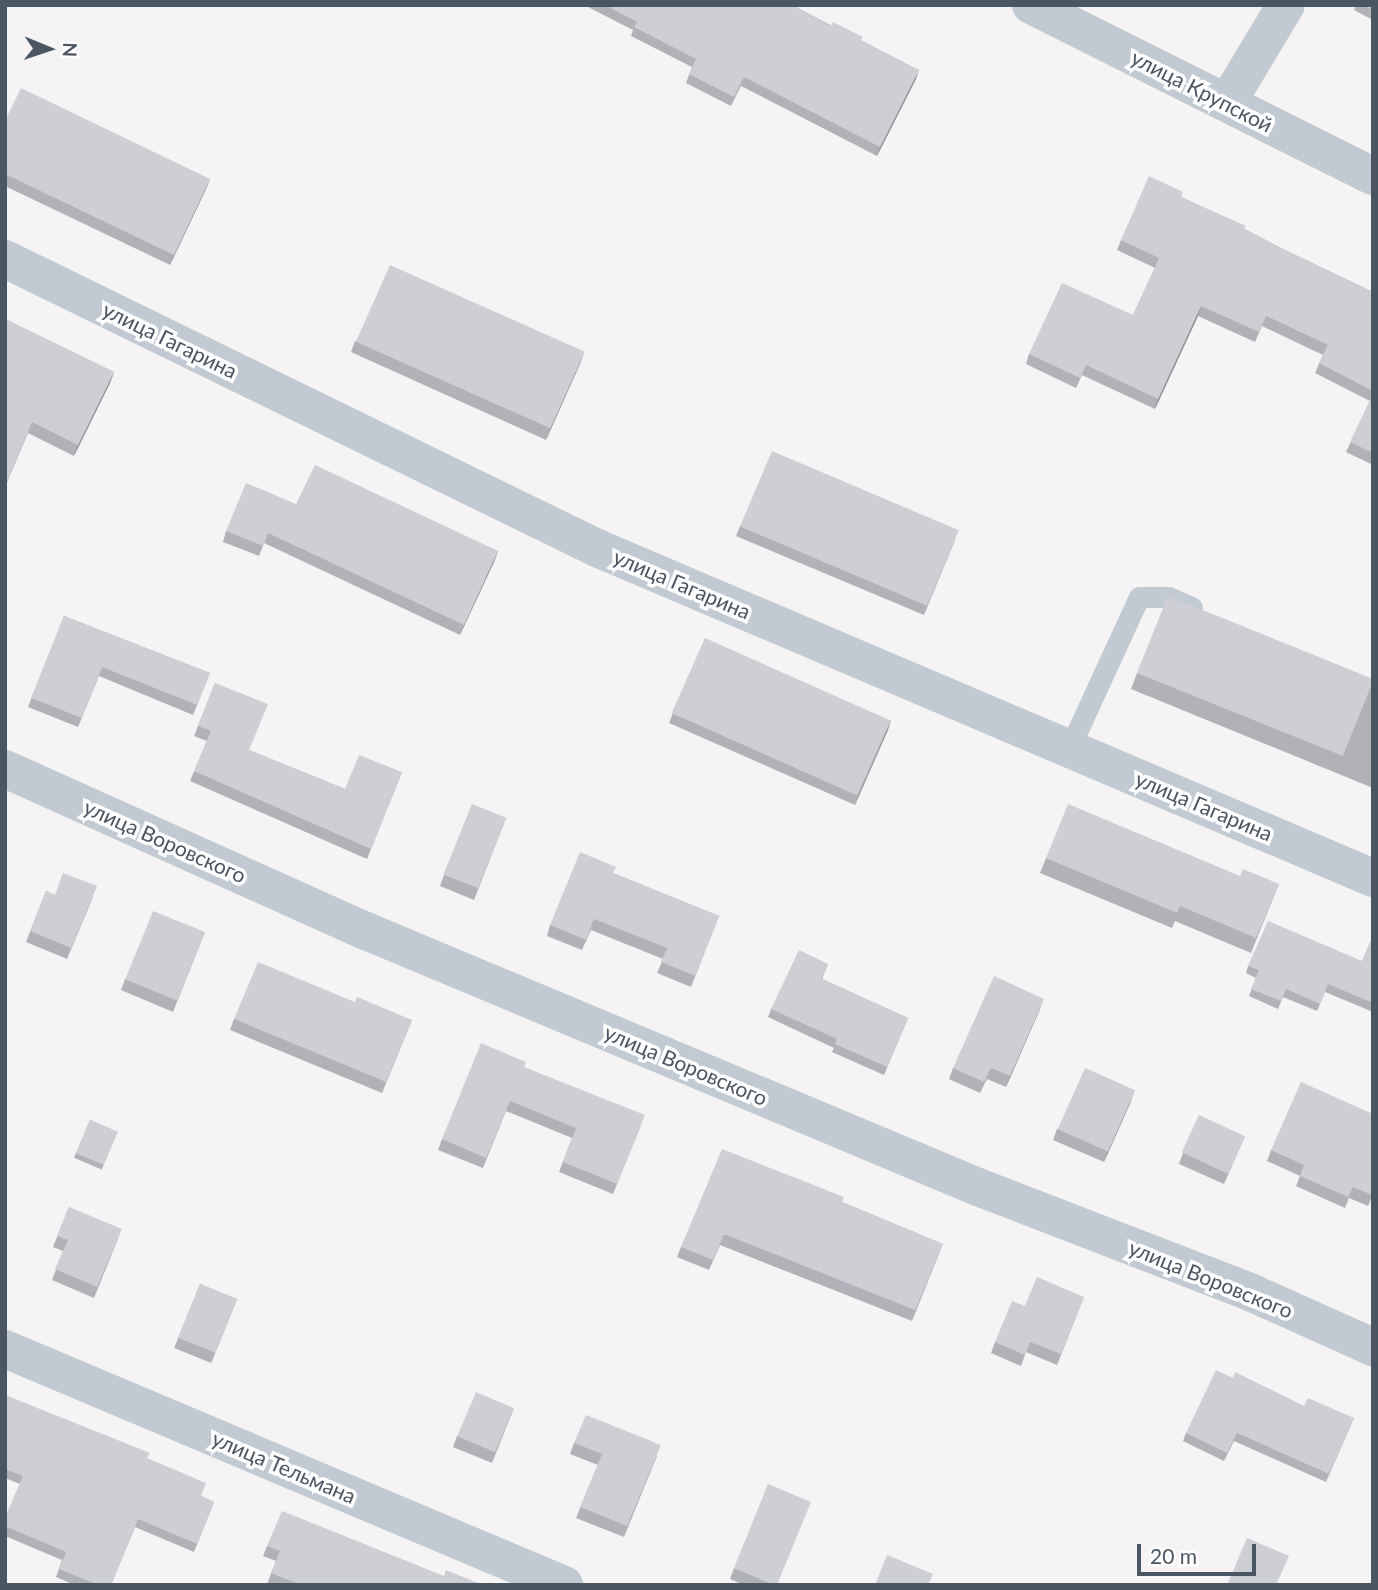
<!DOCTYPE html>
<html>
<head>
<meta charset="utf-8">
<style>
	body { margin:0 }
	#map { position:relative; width:1378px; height:1590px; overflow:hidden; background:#f5f3f3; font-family:Lato,sans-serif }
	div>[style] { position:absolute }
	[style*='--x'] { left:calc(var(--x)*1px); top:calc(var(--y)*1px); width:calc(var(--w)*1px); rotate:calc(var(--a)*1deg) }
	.service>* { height:21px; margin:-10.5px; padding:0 10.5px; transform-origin:10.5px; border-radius:10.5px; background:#c1cad2 }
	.minor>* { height:38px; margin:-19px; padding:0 19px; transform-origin:19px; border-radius:19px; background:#c1cad2 }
	.wall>* { inset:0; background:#b0b2b7; transform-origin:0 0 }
	.shaded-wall>* { inset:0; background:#909195 }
	.building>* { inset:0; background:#cdcfd5; transform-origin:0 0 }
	span { translate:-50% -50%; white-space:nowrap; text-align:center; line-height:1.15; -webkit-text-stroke:7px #fff; paint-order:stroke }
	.street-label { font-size:21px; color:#4a5661 }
	.frame { position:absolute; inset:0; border:7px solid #4a5661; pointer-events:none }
	.north { position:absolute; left:14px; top:14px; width:70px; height:70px; -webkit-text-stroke:5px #fff; paint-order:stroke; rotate:92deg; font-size:19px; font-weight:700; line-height:28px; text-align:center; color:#4a5661 }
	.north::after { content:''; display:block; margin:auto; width:24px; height:32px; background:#4a5661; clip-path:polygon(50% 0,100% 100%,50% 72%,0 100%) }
	.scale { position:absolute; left:1137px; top:1544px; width:119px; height:32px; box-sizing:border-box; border:4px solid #4a5661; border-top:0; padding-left:9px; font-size:21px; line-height:24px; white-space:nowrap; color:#4a5661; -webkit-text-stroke:5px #fff; paint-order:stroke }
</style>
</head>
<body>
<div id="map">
	<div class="service">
		<i style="--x:1069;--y:749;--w:167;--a:-65.3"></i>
		<i style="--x:1139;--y:597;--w:29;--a:0"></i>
		<i style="--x:1168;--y:597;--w:26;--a:23"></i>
	</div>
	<div class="minor">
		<i style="--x:1031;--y:5;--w:382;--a:26.6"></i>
		<i style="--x:1227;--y:103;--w:114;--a:-59"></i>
		<i style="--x:5;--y:259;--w:659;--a:26.02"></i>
		<i style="--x:597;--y:548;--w:843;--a:23.04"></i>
		<i style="--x:5;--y:769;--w:396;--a:24.2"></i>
		<i style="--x:366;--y:931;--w:663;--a:22.7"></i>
		<i style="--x:978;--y:1187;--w:294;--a:21.1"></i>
		<i style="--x:1252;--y:1293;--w:133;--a:24.1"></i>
		<i style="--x:5;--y:1349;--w:607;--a:22.89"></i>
	</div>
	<div class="wall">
		<i style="clip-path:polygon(584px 5px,792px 5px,861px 41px,916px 79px,877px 156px,741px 86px,731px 106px,686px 83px,692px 67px,631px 36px,633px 30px)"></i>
		<i style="clip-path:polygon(1356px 5px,1373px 5px,1373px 20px,1354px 10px)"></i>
		<i style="clip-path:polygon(5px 121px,210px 179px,206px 189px,170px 265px,5px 186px)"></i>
		<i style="clip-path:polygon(1182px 197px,1285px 250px,1373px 292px,1373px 465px,1346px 452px,1370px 401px,1315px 373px,1323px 355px,1262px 326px,1255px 342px,1198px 316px,1155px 409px,1082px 375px,1076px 388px,1026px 364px,1029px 354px,1133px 315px,1155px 268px,1117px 250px,1121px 240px)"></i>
		<i style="clip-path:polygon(5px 319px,114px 372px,110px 383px,74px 456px,28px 433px,5px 487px)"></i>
		<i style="clip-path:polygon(355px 341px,584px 353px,546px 440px,351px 352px)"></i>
		<i style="clip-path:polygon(296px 504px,498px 551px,494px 562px,460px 635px,264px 543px,259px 556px,223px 542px,226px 531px)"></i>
		<i style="clip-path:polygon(740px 526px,955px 540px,924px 615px,736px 536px)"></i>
		<i style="clip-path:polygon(64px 616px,210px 673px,193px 715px,99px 676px,78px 727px,28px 707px)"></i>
		<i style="clip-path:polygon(1137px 673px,1373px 680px,1373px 788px,1131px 689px)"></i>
		<i style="clip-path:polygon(215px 683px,249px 750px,345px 789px,402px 772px,367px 859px,190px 781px,207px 741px,194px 736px)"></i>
		<i style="clip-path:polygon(673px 713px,891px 720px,855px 805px,669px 723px)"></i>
		<i style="clip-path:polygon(506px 818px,474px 900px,440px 886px,444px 875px)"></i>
		<i style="clip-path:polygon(1046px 858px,1240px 876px,1279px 884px,1251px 953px,1175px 921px,1172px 928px,1040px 873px)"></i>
		<i style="clip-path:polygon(613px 873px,719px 916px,691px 987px,657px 973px,663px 959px,591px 930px,582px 950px,547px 936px,550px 925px)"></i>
		<i style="clip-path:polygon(46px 891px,55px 895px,93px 897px,67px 959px,26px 942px)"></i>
		<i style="clip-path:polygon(205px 932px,173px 1012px,121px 990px,125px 979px)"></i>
		<i style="clip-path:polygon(1373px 936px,1373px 1012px,1325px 992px,1317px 1011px,1283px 997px,1278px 1009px,1249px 996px,1256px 978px,1246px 973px,1248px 966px,1362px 961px)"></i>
		<i style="clip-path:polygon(828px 964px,822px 979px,908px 1018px,884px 1075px,832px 1052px,834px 1048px,768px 1017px,771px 1009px)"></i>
		<i style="clip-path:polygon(355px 1002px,412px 1020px,382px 1093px,230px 1030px,234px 1019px)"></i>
		<i style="clip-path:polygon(1040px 1009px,1006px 1087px,987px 1079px,980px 1093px,949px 1079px,953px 1068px)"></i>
		<i style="clip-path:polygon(524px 1067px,641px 1125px,613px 1194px,559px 1172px,572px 1138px,506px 1111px,483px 1168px,438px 1150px,442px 1139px)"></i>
		<i style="clip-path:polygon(1131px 1101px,1104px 1162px,1053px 1140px,1057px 1129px)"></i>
		<i style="clip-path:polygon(1373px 1114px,1373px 1195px,1368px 1206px,1349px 1198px,1345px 1208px,1296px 1186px,1300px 1176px,1267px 1161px,1271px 1150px)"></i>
		<i style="left:90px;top:1120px;width:30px;height:41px;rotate:23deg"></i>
		<i style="clip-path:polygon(1245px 1136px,1224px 1184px,1179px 1164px,1183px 1153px)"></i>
		<i style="clip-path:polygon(842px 1202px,943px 1244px,912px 1321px,720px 1245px,709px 1270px,677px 1257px,681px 1247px)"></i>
		<i style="clip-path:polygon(69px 1207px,118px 1239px,94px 1298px,52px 1280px,63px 1251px,53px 1247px)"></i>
		<i style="left:200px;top:1284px;width:40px;height:69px;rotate:22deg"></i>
		<i style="clip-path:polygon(1084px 1297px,1057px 1365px,1026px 1352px,1021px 1366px,991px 1353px,995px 1342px,1025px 1306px)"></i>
		<i style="clip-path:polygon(1233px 1378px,1304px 1406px,1354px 1418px,1326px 1482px,1234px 1441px,1224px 1461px,1183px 1441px,1186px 1433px)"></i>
		<i style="clip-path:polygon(5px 1395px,147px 1458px,201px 1496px,214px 1502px,194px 1552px,135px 1527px,111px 1585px,75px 1585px,56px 1577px,62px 1560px,5px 1536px,5px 1518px,20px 1484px,5px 1478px)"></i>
		<i style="clip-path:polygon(514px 1408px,492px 1463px,453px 1447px,457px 1436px)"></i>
		<i style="clip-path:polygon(574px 1443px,657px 1456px,624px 1537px,576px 1518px,598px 1465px,570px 1454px)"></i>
		<i style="clip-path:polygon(267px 1546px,444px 1576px,483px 1585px,270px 1585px,267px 1584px,276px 1561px,263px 1556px)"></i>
		<i style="clip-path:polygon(734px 1568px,778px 1585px,744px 1585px,730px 1579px)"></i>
	</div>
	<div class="shaded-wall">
		<i style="clip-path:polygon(919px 70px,916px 79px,877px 156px,880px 147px)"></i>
		<i style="clip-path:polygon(210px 179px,206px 189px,170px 265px,174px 255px)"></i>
		<i style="clip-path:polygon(1201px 306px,1198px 316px,1155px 409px,1158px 399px)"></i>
		<i style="clip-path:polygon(584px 353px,580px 364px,546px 440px,550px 429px)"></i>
		<i style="clip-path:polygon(114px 372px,110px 383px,74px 456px,78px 445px)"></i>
		<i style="clip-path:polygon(498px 551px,494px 562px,460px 635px,464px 625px)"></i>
		<i style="clip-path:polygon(891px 720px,888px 730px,855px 805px,859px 794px)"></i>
		<i style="clip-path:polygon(1044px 999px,1040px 1009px,1006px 1087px,1010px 1076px)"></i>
		<i style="clip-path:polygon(1135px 1090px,1131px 1101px,1104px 1162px,1108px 1151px)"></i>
	</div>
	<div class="building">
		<i style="clip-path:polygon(605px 5px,792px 5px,831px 26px,833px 22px,863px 37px,861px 40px,919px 70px,880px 147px,744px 77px,734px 97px,689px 74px,696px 59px,634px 27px,637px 22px)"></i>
		<i style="clip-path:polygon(1363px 5px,1373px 5px,1373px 10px)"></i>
		<i style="clip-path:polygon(21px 88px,210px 179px,174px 255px,5px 174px,5px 121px)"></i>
		<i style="clip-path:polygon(1149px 176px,1183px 192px,1181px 197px,1246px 226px,1244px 229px,1285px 250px,1373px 292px,1373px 391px,1319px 363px,1328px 345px,1266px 316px,1259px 332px,1201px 306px,1158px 399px,1086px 365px,1080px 378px,1029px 354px,1062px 283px,1133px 315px,1159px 258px,1121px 240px)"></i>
		<i style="left:390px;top:265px;width:213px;height:84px;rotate:24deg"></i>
		<i style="clip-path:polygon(5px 319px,114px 372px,78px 445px,32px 422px,5px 486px)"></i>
		<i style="clip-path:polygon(1373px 394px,1373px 453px,1350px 442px)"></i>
		<i style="left:772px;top:451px;width:203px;height:82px;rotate:23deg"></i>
		<i style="clip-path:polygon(315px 465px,498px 551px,464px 625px,268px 533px,263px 546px,226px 531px,246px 483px,296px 504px)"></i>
		<i style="left:1168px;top:596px;width:222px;height:83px;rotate:22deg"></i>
		<i style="clip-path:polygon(64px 616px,210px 673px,197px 705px,102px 667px,82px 718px,31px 698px)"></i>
		<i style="left:705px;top:638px;width:203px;height:82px;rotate:24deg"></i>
		<i style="clip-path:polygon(215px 683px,268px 704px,249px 750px,345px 789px,359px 755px,402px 772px,371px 849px,194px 771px,211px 731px,198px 726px)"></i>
		<i style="left:472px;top:804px;width:37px;height:76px;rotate:22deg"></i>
		<i style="clip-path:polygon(1068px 804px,1240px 876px,1243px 869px,1279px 884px,1256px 938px,1180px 906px,1177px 913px,1046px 858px)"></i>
		<i style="clip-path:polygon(580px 852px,616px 867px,613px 873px,719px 916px,695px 976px,661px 962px,667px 948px,594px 919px,586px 940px,550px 925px)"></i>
		<i style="clip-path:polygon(63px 873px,97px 886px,71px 948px,30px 931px,46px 891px,55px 895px)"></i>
		<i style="left:153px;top:911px;width:56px;height:74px;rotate:22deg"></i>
		<i style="clip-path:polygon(1268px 921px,1362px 961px,1373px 936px,1373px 1003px,1328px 984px,1320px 1004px,1286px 989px,1281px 1001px,1251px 989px,1259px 970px,1248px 966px)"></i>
		<i style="clip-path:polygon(799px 950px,828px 964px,821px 979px,908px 1018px,887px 1067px,835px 1044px,837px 1039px,771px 1009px)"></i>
		<i style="clip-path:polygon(258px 962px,355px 1002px,357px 997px,412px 1020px,386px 1082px,234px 1019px)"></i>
		<i style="clip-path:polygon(994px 976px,1044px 999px,1010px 1076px,991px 1068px,984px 1082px,953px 1068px)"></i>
		<i style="clip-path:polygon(481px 1043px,526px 1062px,524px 1067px,645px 1115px,617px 1184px,563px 1162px,576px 1128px,510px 1101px,486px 1158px,442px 1139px)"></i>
		<i style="left:1085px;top:1068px;width:55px;height:67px;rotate:24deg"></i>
		<i style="clip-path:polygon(1301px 1082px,1373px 1114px,1372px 1195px,1353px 1187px,1348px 1197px,1300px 1176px,1304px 1165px,1271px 1150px)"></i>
		<i style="left:1199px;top:1115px;width:51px;height:41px;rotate:25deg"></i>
		<i style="left:90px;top:1120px;width:30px;height:36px;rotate:23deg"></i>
		<i style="clip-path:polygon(722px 1149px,844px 1197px,842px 1202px,943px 1244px,915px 1310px,724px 1234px,713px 1260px,681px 1247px)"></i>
		<i style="clip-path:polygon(69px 1207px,122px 1229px,97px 1287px,55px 1269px,68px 1240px,57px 1236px)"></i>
		<i style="clip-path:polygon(1037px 1277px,1084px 1297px,1061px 1354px,1030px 1342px,1025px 1355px,995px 1342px,1012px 1301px,1025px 1306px)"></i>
		<i style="left:200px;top:1284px;width:40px;height:58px;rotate:22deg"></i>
		<i style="clip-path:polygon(1216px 1370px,1233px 1378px,1235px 1372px,1304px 1406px,1308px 1398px,1354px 1418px,1329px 1474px,1237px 1433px,1227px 1453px,1186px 1433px)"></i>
		<i style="left:476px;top:1392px;width:41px;height:48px;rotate:23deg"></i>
		<i style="clip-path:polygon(5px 1395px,150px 1453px,147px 1458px,206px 1483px,201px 1496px,214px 1502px,197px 1544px,138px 1519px,111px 1585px,98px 1585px,59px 1569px,66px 1552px,5px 1526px,5px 1518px,23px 1476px,5px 1469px)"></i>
		<i style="clip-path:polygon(586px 1415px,661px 1445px,627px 1526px,580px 1507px,602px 1454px,574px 1443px)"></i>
		<i style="clip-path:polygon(768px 1484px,811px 1502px,777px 1585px,773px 1585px,734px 1568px)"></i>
		<i style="clip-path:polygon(282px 1511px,444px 1576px,446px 1570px,483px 1585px,301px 1585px,271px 1573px,280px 1551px,267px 1546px)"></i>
		<i style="clip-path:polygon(1247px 1538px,1289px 1556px,1276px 1585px,1227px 1585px)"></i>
		<i style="clip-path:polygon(887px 1555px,933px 1574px,928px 1585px,875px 1585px)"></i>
	</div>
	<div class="street-label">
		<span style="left:1202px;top:91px;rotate:27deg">улица Крупской</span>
		<span style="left:170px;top:340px;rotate:26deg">улица Гагарина</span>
		<span style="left:682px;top:584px;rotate:23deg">улица Гагарина</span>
		<span style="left:1204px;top:806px;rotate:23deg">улица Гагарина</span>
		<span style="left:165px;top:841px;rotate:24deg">улица Воровского</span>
		<span style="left:686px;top:1065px;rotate:23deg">улица Воровского</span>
		<span style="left:1211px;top:1279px;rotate:22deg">улица Воровского</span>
		<span style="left:284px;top:1467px;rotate:23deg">улица Тельмана</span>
	</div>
	<div class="frame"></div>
	<div class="north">N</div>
	<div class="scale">20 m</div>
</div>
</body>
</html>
